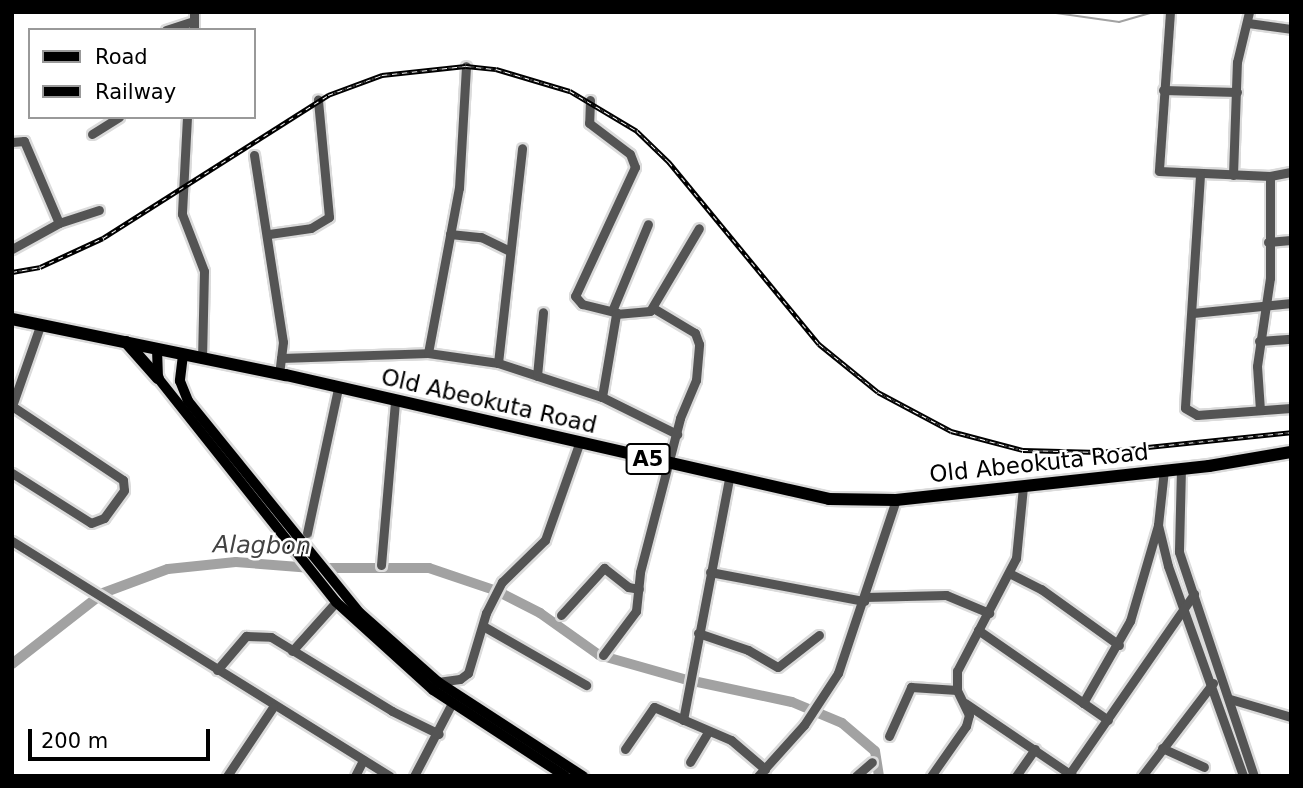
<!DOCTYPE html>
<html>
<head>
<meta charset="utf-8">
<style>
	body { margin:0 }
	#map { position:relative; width:1303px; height:788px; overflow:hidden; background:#fff; font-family:"DejaVu Sans",sans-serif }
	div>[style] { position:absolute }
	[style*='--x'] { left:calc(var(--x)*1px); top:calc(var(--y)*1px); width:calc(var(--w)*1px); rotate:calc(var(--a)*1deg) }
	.stream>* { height:2px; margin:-1px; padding:0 1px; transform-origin:1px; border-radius:1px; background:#a2a2a2 }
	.river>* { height:10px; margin:-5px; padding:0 5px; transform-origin:5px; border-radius:5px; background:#a2a2a2 }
	.roads { filter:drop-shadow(2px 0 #dbdbdb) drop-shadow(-2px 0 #dbdbdb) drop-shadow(0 2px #dbdbdb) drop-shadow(0 -2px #dbdbdb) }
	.minor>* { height:9px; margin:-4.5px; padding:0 4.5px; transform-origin:4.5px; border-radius:4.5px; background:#545454 }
	.major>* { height:10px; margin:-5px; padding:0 5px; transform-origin:5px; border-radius:5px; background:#000 }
	.highway>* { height:12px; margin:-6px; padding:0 6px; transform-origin:6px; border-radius:6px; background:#000 }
	.rail>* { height:4.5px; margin-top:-2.25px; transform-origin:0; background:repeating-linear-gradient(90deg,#fff 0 5px,#000 0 10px); box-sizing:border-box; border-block:2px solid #000 }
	span { translate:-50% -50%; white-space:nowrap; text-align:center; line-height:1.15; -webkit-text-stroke:5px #fff; paint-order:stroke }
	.shield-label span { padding:2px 5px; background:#fff; border:2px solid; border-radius:5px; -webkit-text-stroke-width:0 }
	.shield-label { font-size:21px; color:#000; font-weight:700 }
	.street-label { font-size:23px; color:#000 }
	.water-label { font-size:24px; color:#434343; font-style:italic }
	.frame { position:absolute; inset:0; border:14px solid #000; pointer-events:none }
	.legend { position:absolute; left:28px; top:28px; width:228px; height:91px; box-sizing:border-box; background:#fff; border:2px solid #999; margin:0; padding:9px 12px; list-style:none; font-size:21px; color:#000 }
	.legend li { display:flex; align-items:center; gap:14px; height:35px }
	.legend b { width:35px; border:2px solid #999 }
	.scale { position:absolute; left:28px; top:729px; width:182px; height:32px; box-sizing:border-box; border:4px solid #000; border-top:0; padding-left:9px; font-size:21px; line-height:24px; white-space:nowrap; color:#000; -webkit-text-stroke:5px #fff; paint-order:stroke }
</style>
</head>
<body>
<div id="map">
	<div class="stream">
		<i style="--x:1049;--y:12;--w:71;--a:8.1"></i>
		<i style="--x:1119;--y:22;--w:37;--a:-16"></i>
	</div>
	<div class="river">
		<i style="--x:501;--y:593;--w:44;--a:27.1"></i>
		<i style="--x:540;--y:613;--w:72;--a:35.4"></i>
		<i style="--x:599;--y:655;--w:88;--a:15.8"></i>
		<i style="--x:12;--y:664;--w:115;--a:-38"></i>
		<i style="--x:103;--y:593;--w:69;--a:-20.3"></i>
		<i style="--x:168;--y:569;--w:68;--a:-5.9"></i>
		<i style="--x:236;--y:562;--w:76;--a:4.5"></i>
		<i style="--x:312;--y:568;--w:117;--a:0"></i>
		<i style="--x:429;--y:568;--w:69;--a:18.7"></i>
		<i style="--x:693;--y:681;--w:101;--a:12"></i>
		<i style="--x:792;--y:702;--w:54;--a:22.8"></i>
		<i style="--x:842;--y:723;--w:43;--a:40.3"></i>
		<i style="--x:875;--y:751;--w:25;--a:81"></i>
	</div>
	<div class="roads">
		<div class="minor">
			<i style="--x:194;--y:12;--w:18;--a:90"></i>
			<i style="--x:1170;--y:12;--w:159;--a:94"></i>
			<i style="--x:1159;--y:171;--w:111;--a:2.6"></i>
			<i style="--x:1270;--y:176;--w:21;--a:-11"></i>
			<i style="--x:1248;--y:23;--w:43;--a:7.9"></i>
			<i style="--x:166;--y:30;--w:29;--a:-18"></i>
			<i style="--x:1163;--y:90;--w:74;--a:1.5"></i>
			<i style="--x:590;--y:100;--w:23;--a:92"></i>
			<i style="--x:589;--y:123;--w:51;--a:37.1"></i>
			<i style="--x:630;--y:154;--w:14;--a:69"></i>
			<i style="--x:635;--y:167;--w:142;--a:114.9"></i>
			<i style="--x:575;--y:296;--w:11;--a:49"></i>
			<i style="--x:582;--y:304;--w:36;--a:14"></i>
			<i style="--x:187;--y:117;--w:97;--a:93"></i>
			<i style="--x:182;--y:214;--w:61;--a:68.9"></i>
			<i style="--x:204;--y:271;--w:88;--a:91.3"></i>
			<i style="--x:92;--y:134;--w:32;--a:-32"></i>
			<i style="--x:12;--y:142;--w:12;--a:-5"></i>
			<i style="--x:24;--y:141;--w:89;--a:66.9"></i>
			<i style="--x:59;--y:223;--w:54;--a:151"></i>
			<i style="--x:254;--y:155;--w:189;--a:81.2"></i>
			<i style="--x:283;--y:342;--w:32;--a:97"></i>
			<i style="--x:1200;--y:175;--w:233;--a:93.7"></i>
			<i style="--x:1185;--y:408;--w:14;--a:30"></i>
			<i style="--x:1197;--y:415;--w:94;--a:-4.3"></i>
			<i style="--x:1233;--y:175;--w:113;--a:-88"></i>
			<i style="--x:1237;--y:62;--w:51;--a:-76.5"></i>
			<i style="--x:59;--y:223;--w:42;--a:-18"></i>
			<i style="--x:269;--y:234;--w:42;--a:-8.1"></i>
			<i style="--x:311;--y:228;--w:21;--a:-31"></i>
			<i style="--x:329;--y:217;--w:118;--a:-95.4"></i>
			<i style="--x:450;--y:234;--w:31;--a:6"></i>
			<i style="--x:481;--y:237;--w:30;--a:26"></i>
			<i style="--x:1268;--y:242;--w:23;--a:-5"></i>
			<i style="--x:612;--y:311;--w:94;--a:-67.5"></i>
			<i style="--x:1193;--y:313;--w:99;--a:-5.8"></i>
			<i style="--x:1259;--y:341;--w:32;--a:-4"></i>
			<i style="--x:428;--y:353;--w:168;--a:-79.4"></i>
			<i style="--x:459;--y:188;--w:122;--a:-86.7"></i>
			<i style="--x:281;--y:358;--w:147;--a:-1.9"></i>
			<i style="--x:428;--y:353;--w:71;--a:8.1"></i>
			<i style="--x:498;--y:363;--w:109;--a:18.1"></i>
			<i style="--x:602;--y:397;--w:84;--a:26.3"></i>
			<i style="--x:498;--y:363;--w:216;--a:-83.6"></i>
			<i style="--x:537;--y:376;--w:64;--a:-84.6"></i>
			<i style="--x:602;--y:397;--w:84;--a:-80.4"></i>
			<i style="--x:616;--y:314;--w:34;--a:-5"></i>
			<i style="--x:650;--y:311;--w:96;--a:-59.4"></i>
			<i style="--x:1260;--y:410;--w:44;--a:-93.9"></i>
			<i style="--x:1257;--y:366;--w:89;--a:-81.6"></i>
			<i style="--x:1270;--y:278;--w:102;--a:-90"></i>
			<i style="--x:1181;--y:468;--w:84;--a:91.4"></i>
			<i style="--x:1179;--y:552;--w:236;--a:71.5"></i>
			<i style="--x:12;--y:473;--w:93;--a:32.3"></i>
			<i style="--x:91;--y:523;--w:14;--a:-21"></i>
			<i style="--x:104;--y:518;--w:34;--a:-54"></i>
			<i style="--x:124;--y:490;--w:10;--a:-96"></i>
			<i style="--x:123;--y:480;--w:133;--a:-146.3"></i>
			<i style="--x:12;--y:406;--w:85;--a:-70.7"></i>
			<i style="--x:1158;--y:525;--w:42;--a:76.3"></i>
			<i style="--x:1168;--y:566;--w:223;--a:70.3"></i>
			<i style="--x:307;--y:533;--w:148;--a:-77.9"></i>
			<i style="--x:12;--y:541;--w:445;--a:31.9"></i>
			<i style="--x:381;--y:565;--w:165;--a:-85.1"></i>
			<i style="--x:710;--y:572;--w:157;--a:10.7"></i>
			<i style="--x:1009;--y:573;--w:36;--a:27"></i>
			<i style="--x:1041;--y:589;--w:96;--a:35.7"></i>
			<i style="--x:865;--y:597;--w:81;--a:-1.4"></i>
			<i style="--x:946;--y:595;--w:47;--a:22.7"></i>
			<i style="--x:561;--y:615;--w:64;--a:-47.5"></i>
			<i style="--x:604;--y:568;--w:31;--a:38"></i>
			<i style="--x:628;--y:587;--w:11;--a:10"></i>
			<i style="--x:483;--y:626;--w:119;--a:29.8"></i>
			<i style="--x:978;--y:630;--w:158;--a:34.7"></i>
			<i style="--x:698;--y:633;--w:53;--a:18.8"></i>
			<i style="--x:748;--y:650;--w:34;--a:30"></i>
			<i style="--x:778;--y:667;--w:52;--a:-38"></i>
			<i style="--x:292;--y:651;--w:66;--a:-48.1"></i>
			<i style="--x:603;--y:655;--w:55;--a:-53.1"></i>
			<i style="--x:636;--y:611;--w:39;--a:-84"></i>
			<i style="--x:640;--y:572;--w:159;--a:-75.4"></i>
			<i style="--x:680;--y:418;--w:41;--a:-67.2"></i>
			<i style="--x:696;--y:380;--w:36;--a:-85"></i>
			<i style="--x:699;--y:344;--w:12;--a:-110"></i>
			<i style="--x:695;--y:333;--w:49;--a:-149.2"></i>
			<i style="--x:217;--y:670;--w:45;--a:-49.5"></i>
			<i style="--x:246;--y:636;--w:25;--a:2"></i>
			<i style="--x:271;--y:637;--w:142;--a:31.4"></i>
			<i style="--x:392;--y:711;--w:52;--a:26.1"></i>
			<i style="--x:438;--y:682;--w:22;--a:-8"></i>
			<i style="--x:460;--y:679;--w:10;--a:-37"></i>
			<i style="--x:468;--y:673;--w:63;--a:-73.3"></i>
			<i style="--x:486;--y:613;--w:35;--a:-63"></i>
			<i style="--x:502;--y:582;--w:60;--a:-44.3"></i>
			<i style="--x:545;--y:540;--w:102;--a:-70.5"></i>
			<i style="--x:1230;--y:699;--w:64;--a:16.4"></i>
			<i style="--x:965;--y:703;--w:130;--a:34.1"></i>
			<i style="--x:1083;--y:703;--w:95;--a:-60.2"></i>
			<i style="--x:1130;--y:621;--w:100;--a:-73.7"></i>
			<i style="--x:1158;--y:525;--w:55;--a:-83.8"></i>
			<i style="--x:683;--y:720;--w:245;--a:-79.2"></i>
			<i style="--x:889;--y:736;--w:54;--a:-65.8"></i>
			<i style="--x:911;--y:687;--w:46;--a:3.7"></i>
			<i style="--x:1162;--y:748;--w:46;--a:24.3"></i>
			<i style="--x:625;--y:749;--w:51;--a:-55.4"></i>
			<i style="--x:654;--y:707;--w:84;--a:23.2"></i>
			<i style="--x:731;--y:740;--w:45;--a:40.5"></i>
			<i style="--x:690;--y:762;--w:35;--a:-59"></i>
			<i style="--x:1070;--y:773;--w:218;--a:-55.3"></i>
			<i style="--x:227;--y:776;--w:83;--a:-56.3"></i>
			<i style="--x:355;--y:776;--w:18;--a:-63"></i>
			<i style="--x:414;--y:776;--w:82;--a:-62.5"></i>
			<i style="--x:758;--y:776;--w:69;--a:-48"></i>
			<i style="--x:804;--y:725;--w:62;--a:-56.8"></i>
			<i style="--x:838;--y:673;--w:182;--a:-71.5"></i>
			<i style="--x:856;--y:776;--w:21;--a:-41"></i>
			<i style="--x:931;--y:776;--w:61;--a:-55"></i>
			<i style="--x:966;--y:726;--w:11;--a:-75"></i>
			<i style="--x:969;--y:715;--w:28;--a:-116"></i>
			<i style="--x:957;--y:690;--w:19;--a:-90"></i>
			<i style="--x:957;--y:671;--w:127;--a:-62.4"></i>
			<i style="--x:1016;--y:558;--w:72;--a:-84.4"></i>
			<i style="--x:1016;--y:776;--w:33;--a:-55"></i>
			<i style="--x:1142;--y:776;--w:117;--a:-52.6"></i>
		</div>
		<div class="major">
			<i style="--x:157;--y:349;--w:29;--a:88"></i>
			<i style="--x:158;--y:378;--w:286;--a:51.5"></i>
			<i style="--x:336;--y:602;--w:131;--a:42.2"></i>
			<i style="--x:433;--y:690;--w:158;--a:33.1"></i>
			<i style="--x:183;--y:355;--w:26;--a:97"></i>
			<i style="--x:180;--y:381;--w:22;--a:68"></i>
			<i style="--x:188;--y:401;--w:272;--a:51"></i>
			<i style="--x:359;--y:612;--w:106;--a:41.5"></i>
			<i style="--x:438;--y:682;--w:173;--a:33"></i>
		</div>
		<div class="highway">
			<i style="--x:12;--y:319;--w:280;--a:11.6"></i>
			<i style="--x:286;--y:375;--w:557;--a:12.86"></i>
			<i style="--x:829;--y:499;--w:67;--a:0.9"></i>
			<i style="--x:896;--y:500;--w:315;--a:-6.2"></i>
			<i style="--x:1209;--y:466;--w:83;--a:-9.7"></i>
			<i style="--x:126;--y:342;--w:48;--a:48.4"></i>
		</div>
	</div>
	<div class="rail">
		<i style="--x:12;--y:272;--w:28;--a:-10"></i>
		<i style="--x:40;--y:267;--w:69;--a:-24.7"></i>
		<i style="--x:103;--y:238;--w:267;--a:-32.4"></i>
		<i style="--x:328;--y:95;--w:58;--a:-20.3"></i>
		<i style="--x:382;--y:75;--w:84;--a:-6.1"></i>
		<i style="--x:466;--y:66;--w:30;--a:6"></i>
		<i style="--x:496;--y:69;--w:77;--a:16.6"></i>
		<i style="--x:570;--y:91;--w:78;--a:30.8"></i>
		<i style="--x:637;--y:131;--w:45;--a:44.1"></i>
		<i style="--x:669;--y:162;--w:236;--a:50.5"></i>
		<i style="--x:819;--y:344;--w:76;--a:39.1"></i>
		<i style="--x:878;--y:392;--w:83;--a:28.1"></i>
		<i style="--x:951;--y:431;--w:74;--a:14.8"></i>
		<i style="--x:1023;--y:450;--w:76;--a:1.5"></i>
		<i style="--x:1099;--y:452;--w:193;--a:-5.9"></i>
	</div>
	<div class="shield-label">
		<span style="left:648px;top:459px">A5</span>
	</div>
	<div class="street-label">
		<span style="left:489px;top:401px;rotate:13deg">Old Abeokuta Road</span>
		<span style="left:1039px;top:463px;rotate:-6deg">Old Abeokuta Road</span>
	</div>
	<div class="water-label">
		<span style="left:262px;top:546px;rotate:1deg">Alagbon</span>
	</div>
	<div class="frame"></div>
	<ul class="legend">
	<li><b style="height:9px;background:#000"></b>Road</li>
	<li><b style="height:9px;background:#000"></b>Railway</li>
	</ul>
	<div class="scale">200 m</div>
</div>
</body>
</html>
